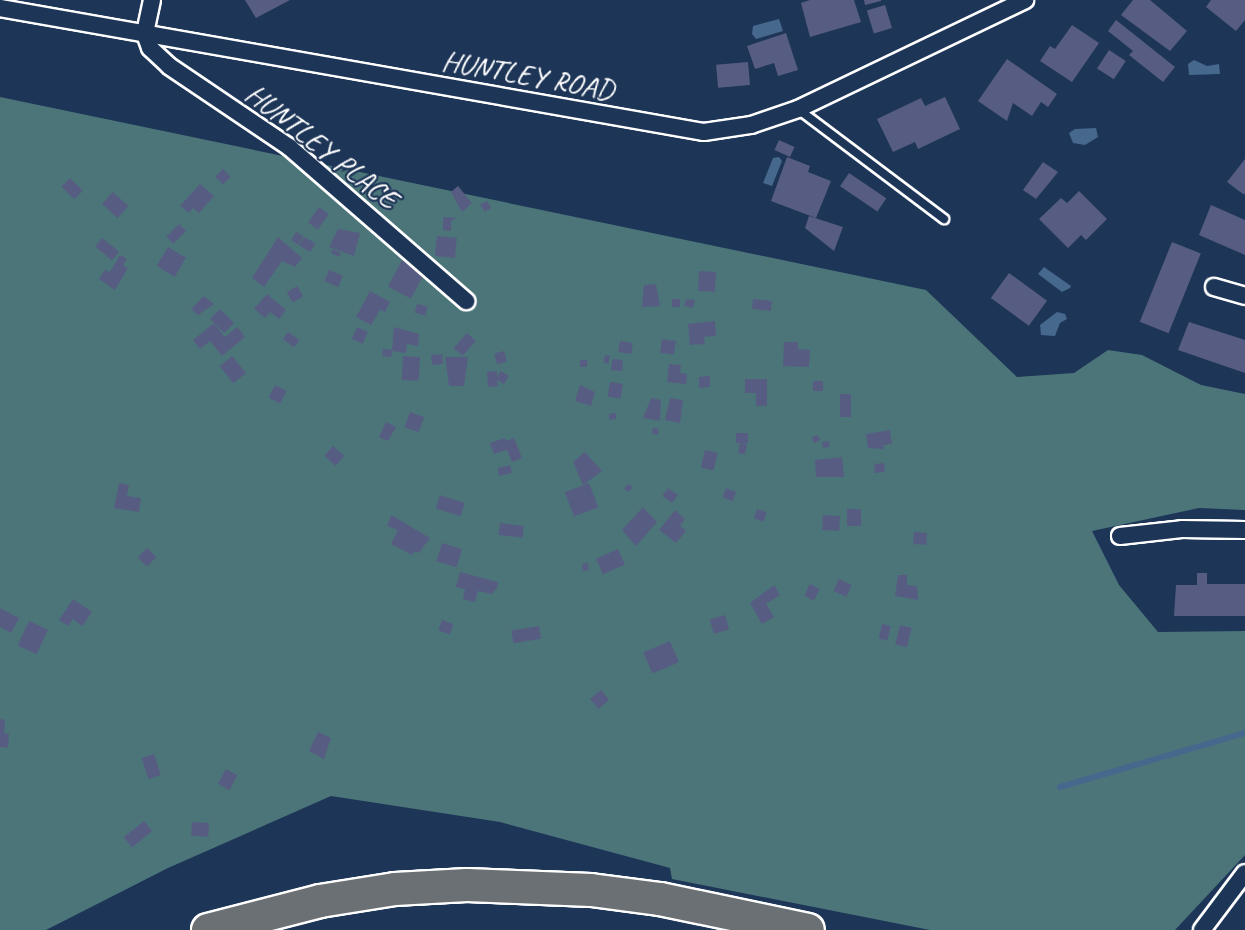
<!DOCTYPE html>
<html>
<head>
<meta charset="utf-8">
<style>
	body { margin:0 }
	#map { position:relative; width:1245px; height:930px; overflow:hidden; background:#1d3557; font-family:Caveat,sans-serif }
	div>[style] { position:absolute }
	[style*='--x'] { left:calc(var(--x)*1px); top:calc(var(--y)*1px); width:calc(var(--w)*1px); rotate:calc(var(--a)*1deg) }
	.green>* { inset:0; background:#4c757a }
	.water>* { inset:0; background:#47688d }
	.stream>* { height:6px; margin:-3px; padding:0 3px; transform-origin:3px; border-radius:3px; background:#47688d }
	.building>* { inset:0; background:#575d82; transform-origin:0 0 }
	.roads { filter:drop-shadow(2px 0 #fff) drop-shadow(-2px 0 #fff) drop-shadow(0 2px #fff) drop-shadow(0 -2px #fff) }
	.service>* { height:8px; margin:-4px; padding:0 4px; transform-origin:4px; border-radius:4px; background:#1d3557 }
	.minor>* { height:16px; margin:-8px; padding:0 8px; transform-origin:8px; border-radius:8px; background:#1d3557 }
	.motorway>* { height:32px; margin:-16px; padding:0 16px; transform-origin:16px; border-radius:16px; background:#6a7074 }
	span { translate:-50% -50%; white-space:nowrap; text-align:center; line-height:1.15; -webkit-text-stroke:4.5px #1d3557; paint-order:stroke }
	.street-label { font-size:30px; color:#fff }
</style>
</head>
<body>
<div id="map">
	<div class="green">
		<i style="clip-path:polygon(0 97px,926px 290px,1017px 377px,1074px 373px,1108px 350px,1142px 355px,1201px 385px,1245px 394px,1245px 510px,1199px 508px,1092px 531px,1119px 585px,1158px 632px,1245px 631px,1245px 855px,1175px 930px,930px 930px,672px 879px,670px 868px,500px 822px,331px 796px,168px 868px,46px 930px,0 930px)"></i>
	</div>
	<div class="water">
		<i style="clip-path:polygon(779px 19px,783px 31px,756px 39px,752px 34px,753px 26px)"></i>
		<i style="clip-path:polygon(1194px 60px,1207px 66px,1219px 64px,1220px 74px,1189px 75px,1188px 64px)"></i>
		<i style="clip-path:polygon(1096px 128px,1098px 137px,1085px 145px,1073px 143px,1069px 133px,1075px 129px)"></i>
		<i style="clip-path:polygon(779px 157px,782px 161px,772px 186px,763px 183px,773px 158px)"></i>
		<i style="clip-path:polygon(1044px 267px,1071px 286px,1070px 288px,1062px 292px,1038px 274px)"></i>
		<i style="clip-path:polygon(1057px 312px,1065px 314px,1067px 319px,1060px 323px,1055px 336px,1041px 335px,1040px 325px)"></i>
	</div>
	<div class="stream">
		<i style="--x:1060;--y:787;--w:193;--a:-16.3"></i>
	</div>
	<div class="building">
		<i style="clip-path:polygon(245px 0,290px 0,256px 18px)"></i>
		<i style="clip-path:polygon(810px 0,854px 0,861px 22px,810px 37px,801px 3px)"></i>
		<i style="clip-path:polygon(864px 0,881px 0,881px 1px,865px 5px)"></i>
		<i style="clip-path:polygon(1133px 0,1150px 0,1187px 31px,1170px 51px,1121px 15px)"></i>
		<i style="clip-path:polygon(1211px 0,1245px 0,1245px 20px,1236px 31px,1206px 7px)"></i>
		<i style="left:885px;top:5px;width:24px;height:19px;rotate:73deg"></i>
		<i style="clip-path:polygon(1116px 20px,1175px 67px,1163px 82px,1129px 55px,1133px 51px,1108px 31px)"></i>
		<i style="clip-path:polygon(1072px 25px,1099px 43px,1072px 82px,1040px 61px,1050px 46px,1055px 49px)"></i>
		<i style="clip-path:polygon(786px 33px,798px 70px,778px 76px,774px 63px,755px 69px,747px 46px)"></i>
		<i style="left:1109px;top:50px;width:20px;height:22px;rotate:33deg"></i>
		<i style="clip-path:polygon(1007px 59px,1057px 94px,1048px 107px,1041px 102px,1032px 116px,1013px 103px,1007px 121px,978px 101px)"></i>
		<i style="left:748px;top:62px;width:23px;height:32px;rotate:85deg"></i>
		<i style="clip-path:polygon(945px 97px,960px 129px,918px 149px,915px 142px,893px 152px,877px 119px,921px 98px,925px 106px)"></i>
		<i style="left:779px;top:140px;width:17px;height:11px;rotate:24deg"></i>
		<i style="clip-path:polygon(787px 157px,810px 166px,808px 172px,831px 181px,816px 218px,771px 201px)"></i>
		<i style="clip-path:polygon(1245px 159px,1245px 194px,1243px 194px,1227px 182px)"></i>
		<i style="clip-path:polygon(1043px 162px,1058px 172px,1036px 199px,1023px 190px)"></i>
		<i style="left:223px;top:169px;width:11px;height:11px;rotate:45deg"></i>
		<i style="left:849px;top:173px;width:45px;height:16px;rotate:34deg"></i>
		<i style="left:70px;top:178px;width:18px;height:12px;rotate:45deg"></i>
		<i style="clip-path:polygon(200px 184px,214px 196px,199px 213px,193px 208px,189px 213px,180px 206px)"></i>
		<i style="clip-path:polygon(458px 186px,472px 203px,462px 212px,451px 192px)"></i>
		<i style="clip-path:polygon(1079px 191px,1107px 219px,1086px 240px,1081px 235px,1068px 248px,1039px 219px,1061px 198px,1067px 203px)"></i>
		<i style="left:113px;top:192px;width:21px;height:16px;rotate:43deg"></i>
		<i style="clip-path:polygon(487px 201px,491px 208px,485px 212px,480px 205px)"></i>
		<i style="clip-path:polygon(1211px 205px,1245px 220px,1245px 255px,1199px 235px)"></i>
		<i style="left:319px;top:207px;width:12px;height:19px;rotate:35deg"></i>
		<i style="clip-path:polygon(809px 216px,843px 227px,834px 251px,805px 228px)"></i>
		<i style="clip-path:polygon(443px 217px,457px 218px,451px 221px,451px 231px,443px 230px)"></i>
		<i style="left:179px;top:224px;width:10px;height:18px;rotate:45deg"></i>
		<i style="clip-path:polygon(338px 229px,360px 233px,354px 256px,329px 247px)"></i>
		<i style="clip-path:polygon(296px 232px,303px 236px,299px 245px,291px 240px)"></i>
		<i style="left:437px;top:236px;width:20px;height:20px;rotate:6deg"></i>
		<i style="clip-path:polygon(278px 237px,302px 258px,295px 267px,282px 261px,264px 287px,252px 278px)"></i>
		<i style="left:304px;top:237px;width:13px;height:10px;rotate:29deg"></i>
		<i style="left:102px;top:238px;width:22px;height:11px;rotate:39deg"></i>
		<i style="left:1172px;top:242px;width:31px;height:86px;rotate:22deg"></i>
		<i style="left:168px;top:247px;width:21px;height:22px;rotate:31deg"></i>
		<i style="clip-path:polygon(332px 249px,341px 253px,339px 257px,331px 253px)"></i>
		<i style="clip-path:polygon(120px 255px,127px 259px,123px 265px,128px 268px,115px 290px,99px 279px,105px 270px,110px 272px)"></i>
		<i style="left:402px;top:260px;width:26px;height:30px;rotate:28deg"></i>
		<i style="left:329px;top:270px;width:15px;height:12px;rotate:23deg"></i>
		<i style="left:699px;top:271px;width:17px;height:20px;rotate:3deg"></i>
		<i style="left:1009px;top:273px;width:47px;height:31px;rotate:36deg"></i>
		<i style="clip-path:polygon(656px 284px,660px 306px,642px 307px,644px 285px)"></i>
		<i style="left:297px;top:286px;width:12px;height:12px;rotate:59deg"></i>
		<i style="clip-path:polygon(370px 291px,390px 302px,385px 312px,380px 310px,371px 325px,356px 317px)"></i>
		<i style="clip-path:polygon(267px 294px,286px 310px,279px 319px,270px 312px,265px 318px,254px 309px)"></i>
		<i style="clip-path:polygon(204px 296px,214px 304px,198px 315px,191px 309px)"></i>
		<i style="left:672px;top:299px;width:8px;height:8px"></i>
		<i style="clip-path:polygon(686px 299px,695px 300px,693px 308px,684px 306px)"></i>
		<i style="left:753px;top:299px;width:19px;height:10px;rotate:6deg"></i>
		<i style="left:417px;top:304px;width:11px;height:9px;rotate:15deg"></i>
		<i style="left:220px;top:309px;width:20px;height:14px;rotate:45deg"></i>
		<i style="clip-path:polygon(715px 321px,716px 336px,704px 337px,705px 344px,690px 345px,688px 324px)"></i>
		<i style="clip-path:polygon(1189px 322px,1245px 340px,1245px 373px,1178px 350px)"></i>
		<i style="clip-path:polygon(214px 323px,225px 337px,237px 327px,245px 337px,222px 356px,210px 341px,200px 349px,193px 340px)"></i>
		<i style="left:357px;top:327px;width:12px;height:13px;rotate:24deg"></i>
		<i style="clip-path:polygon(394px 327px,419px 334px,418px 346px,407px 344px,406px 353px,392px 351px)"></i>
		<i style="left:288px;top:332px;width:14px;height:9px;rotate:36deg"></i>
		<i style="left:467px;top:333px;width:12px;height:20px;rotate:42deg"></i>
		<i style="left:662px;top:339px;width:14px;height:14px;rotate:8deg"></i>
		<i style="left:620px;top:341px;width:13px;height:11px;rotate:9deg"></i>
		<i style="clip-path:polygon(784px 342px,798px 342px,798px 349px,810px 350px,809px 367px,783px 366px)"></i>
		<i style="left:383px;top:349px;width:9px;height:7px;rotate:6deg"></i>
		<i style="left:504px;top:351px;width:11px;height:10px;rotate:75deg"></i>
		<i style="left:442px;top:354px;width:10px;height:11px;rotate:84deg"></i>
		<i style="left:605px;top:355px;width:5px;height:8px;rotate:11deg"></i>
		<i style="left:232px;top:356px;width:22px;height:16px;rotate:51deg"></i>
		<i style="left:403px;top:356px;width:17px;height:24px;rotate:3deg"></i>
		<i style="clip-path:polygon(445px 357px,468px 357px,464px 386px,449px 386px)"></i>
		<i style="left:612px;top:359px;width:11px;height:11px;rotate:5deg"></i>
		<i style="left:580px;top:360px;width:7px;height:7px"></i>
		<i style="clip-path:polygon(669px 364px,681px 365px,680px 373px,687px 374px,686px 384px,667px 382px)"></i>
		<i style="clip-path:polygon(497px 371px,497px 377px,501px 371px,509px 376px,504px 384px,497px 380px,498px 386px,488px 387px,487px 372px)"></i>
		<i style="clip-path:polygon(710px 376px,710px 387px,699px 388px,699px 377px)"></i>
		<i style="clip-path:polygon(745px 379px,767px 379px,767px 406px,756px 406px,756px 393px,745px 393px)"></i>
		<i style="left:813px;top:381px;width:10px;height:10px"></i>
		<i style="left:610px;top:382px;width:13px;height:15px;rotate:9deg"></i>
		<i style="left:275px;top:385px;width:13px;height:14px;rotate:27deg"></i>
		<i style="clip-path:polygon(580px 385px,595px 392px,591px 406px,575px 401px)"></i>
		<i style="left:840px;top:394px;width:11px;height:23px"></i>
		<i style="clip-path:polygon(651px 398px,661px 400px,660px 421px,643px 418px)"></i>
		<i style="clip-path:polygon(670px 398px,683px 400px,680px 423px,665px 420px)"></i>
		<i style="left:410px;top:412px;width:15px;height:16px;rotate:20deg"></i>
		<i style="clip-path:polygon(616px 413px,616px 419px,609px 420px,609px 414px)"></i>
		<i style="clip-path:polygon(386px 422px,396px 427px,388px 441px,379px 437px)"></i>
		<i style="left:653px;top:428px;width:6px;height:6px;rotate:9deg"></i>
		<i style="clip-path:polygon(890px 430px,892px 444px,883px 445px,884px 449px,868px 448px,866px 434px)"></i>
		<i style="clip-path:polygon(736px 433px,748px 433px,748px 443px,740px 443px,747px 444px,745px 454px,738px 453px,740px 443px,736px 443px)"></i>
		<i style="clip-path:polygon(818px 435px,820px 440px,814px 443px,812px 437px)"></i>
		<i style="clip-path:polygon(505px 438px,506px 441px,514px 438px,522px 458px,512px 462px,507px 450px,494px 454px,490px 443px)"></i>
		<i style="left:829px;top:441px;width:6px;height:7px;rotate:81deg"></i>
		<i style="left:333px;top:446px;width:15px;height:13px;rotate:42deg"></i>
		<i style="left:705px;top:450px;width:13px;height:18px;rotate:13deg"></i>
		<i style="clip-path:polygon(585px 452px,602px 471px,583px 485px,573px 462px)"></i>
		<i style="clip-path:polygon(842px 457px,844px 477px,816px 477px,815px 460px)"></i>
		<i style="left:884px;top:463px;width:9px;height:10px;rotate:84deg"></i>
		<i style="left:510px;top:465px;width:8px;height:13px;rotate:76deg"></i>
		<i style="clip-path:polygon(119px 483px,129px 485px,127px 496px,141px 498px,139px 512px,114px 508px)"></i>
		<i style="left:589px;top:483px;width:26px;height:26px;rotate:69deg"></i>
		<i style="clip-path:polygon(629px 484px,633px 488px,628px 492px,624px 488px)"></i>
		<i style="left:668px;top:488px;width:12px;height:10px;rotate:35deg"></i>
		<i style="left:726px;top:488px;width:11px;height:10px;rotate:22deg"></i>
		<i style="left:440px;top:495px;width:26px;height:14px;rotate:18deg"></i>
		<i style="clip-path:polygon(643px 507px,657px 522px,636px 546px,622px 530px)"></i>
		<i style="left:757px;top:509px;width:10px;height:10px;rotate:17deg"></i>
		<i style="left:847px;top:509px;width:14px;height:17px"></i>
		<i style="clip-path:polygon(675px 510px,685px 519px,680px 526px,686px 531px,676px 543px,659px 530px)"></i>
		<i style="clip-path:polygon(391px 515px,430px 538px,419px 553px,414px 551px,412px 555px,391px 544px,398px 530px,387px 526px)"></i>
		<i style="left:823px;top:515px;width:17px;height:15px;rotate:3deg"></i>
		<i style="left:500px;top:523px;width:24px;height:12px;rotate:7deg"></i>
		<i style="left:914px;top:532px;width:13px;height:12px;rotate:4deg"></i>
		<i style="left:442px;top:543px;width:21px;height:19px;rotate:17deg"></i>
		<i style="left:147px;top:548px;width:13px;height:13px;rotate:45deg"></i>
		<i style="left:618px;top:549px;width:17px;height:24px;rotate:66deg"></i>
		<i style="left:588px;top:563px;width:7px;height:6px;rotate:82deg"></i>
		<i style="clip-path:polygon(460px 572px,498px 582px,497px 588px,492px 594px,478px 591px,475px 602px,463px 599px,465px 589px,456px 587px)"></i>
		<i style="clip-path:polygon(1197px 573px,1207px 573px,1207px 584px,1245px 584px,1245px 616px,1174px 616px,1176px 585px,1197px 585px)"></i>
		<i style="clip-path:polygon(898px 575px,907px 575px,907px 585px,917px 586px,918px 600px,895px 596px)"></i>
		<i style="left:839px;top:579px;width:14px;height:13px;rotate:25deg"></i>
		<i style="left:810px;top:584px;width:11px;height:13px;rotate:27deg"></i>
		<i style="clip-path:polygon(774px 585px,780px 595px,766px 604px,774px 617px,762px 624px,750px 603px)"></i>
		<i style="clip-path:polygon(73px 599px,92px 612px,82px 626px,73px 619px,68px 626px,59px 620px)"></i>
		<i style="clip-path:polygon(0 608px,19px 618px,11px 633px,0 627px)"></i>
		<i style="left:725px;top:615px;width:15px;height:16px;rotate:74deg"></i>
		<i style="left:442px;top:620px;width:12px;height:11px;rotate:20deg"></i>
		<i style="left:29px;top:621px;width:21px;height:27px;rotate:25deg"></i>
		<i style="left:882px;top:624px;width:9px;height:15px;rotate:13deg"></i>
		<i style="left:900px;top:625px;width:12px;height:20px;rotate:14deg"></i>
		<i style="left:539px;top:626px;width:13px;height:28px;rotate:81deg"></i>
		<i style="left:670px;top:641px;width:23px;height:29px;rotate:67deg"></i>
		<i style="left:601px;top:690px;width:13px;height:14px;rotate:51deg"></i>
		<i style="clip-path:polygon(0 719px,5px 720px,4px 733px,9px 734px,8px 748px,0 747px)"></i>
		<i style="clip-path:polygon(318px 732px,331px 738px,324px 759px,309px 751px)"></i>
		<i style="left:154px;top:754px;width:22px;height:13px;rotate:72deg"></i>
		<i style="left:226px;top:769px;width:13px;height:17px;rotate:29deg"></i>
		<i style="left:144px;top:821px;width:13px;height:26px;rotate:51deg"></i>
		<i style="left:192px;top:822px;width:17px;height:14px;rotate:3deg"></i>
	</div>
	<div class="roads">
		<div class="service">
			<i style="--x:798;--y:109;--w:183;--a:37"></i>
		</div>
		<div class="minor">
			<i style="--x:152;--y:0;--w:35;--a:102"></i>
			<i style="--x:145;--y:34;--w:15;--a:70"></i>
			<i style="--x:150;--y:48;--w:26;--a:43"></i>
			<i style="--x:169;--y:66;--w:145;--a:34"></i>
			<i style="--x:289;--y:147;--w:235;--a:41"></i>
			<i style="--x:0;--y:8;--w:715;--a:9.99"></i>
			<i style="--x:704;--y:132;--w:48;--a:-8.5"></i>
			<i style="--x:751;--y:125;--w:50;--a:-18.8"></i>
			<i style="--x:798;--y:109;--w:252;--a:-25.6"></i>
			<i style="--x:1214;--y:287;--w:32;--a:16"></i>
			<i style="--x:1120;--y:536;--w:62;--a:-6.4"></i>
			<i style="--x:1182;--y:529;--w:63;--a:0.9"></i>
			<i style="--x:1202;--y:930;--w:71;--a:-53"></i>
		</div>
		<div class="motorway">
			<i style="--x:208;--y:930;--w:116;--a:-14.5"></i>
			<i style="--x:320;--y:901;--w:76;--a:-9.1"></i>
			<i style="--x:395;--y:889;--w:72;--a:-3.2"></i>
			<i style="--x:467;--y:885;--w:124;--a:2.3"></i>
			<i style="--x:591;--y:890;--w:70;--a:7.4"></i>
			<i style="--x:660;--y:899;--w:151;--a:11.8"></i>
		</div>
	</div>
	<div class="street-label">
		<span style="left:528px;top:75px;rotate:10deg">HUNTLEY ROAD</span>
		<span style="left:322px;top:146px;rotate:38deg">HUNTLEY PLACE</span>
	</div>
</div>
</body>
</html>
